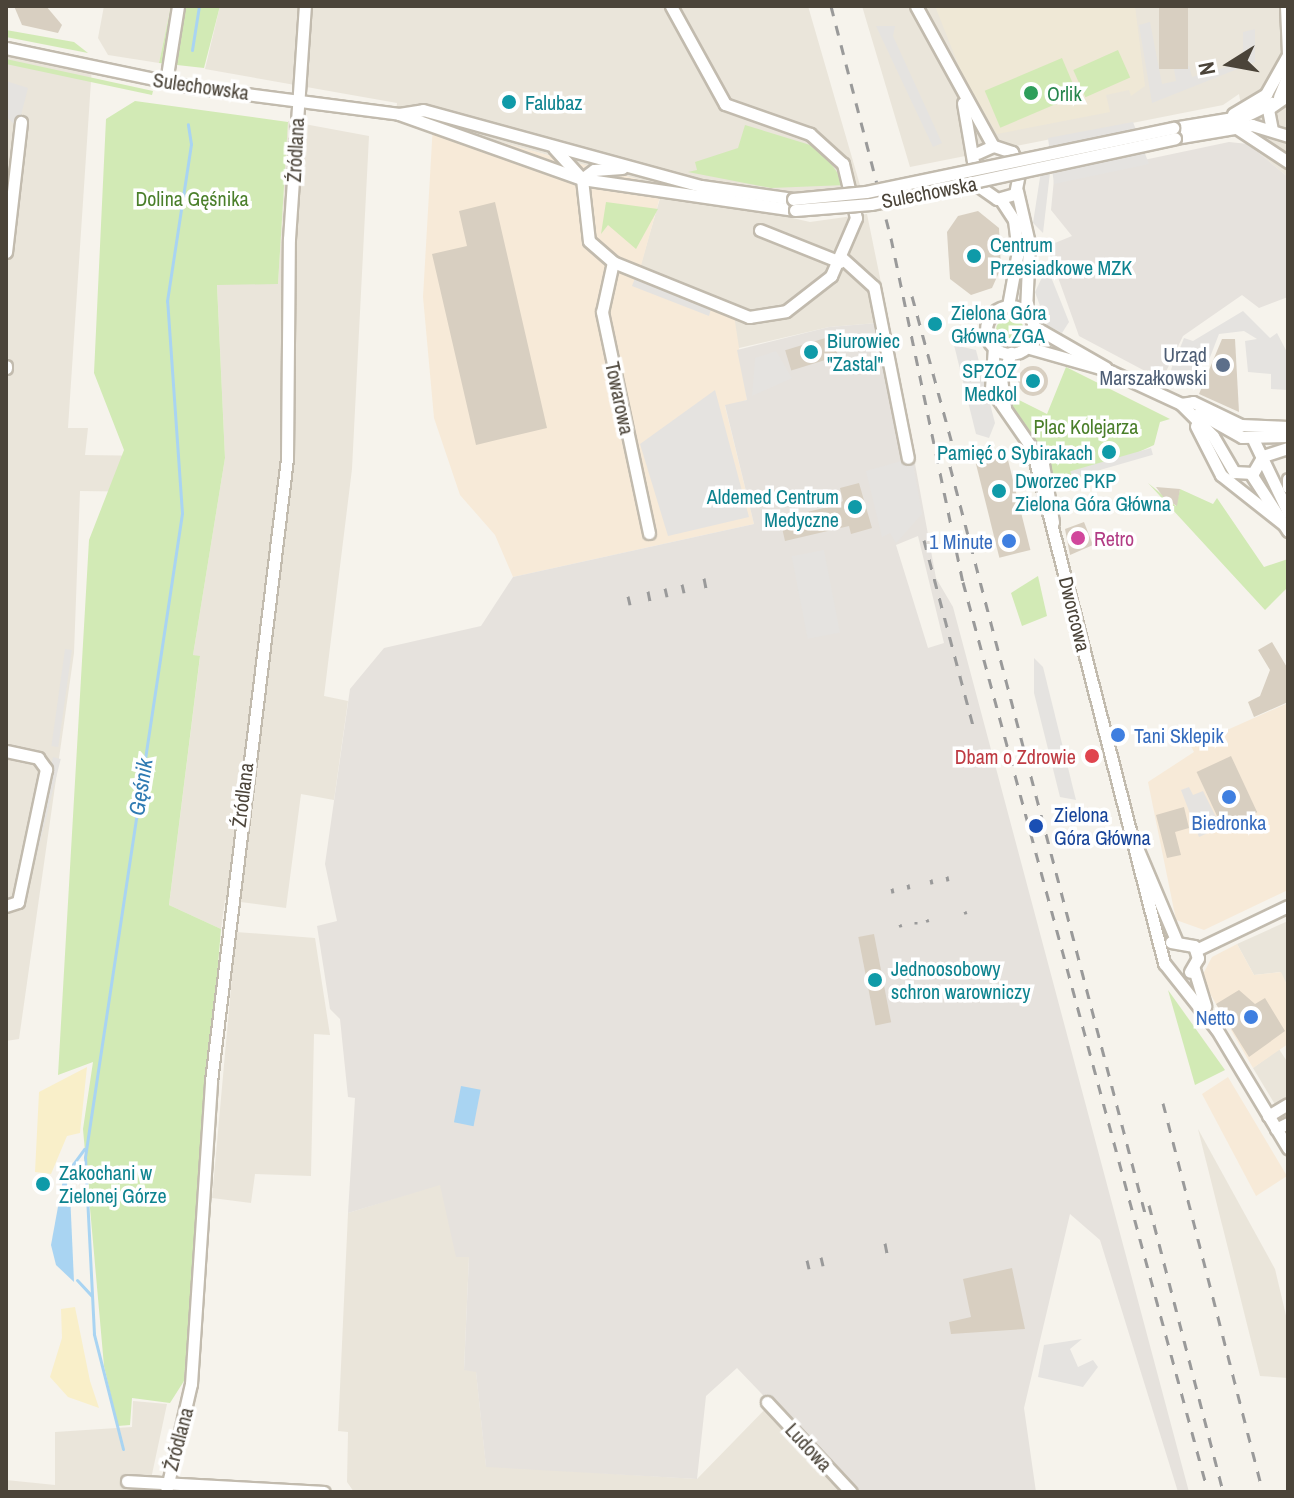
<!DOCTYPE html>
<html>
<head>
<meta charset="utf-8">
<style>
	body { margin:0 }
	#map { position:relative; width:1294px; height:1498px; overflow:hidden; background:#f6f3ec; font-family:"Archivo Narrow",sans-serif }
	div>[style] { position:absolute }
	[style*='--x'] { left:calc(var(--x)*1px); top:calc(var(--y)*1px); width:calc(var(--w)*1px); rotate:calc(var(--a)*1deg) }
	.residential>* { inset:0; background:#eae5da }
	.commercial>* { inset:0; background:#f7ead8 }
	.industrial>* { inset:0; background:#e6e2dd }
	.education>* { inset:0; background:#efe8d6 }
	.green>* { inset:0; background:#d2eab5; transform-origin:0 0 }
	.round { border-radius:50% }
	.sand>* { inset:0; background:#f9efc9 }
	.parking>* { inset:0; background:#e5e3e0; transform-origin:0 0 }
	.water>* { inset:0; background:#a9d4f2; transform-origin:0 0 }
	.stream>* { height:3px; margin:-1.5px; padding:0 1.5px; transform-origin:1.5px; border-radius:1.5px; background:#a9d4f2 }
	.building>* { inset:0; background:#d8cfc1; transform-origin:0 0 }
	.roads { filter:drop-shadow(2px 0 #c2bbae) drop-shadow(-2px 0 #c2bbae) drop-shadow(0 2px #c2bbae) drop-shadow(0 -2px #c2bbae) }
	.minor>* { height:11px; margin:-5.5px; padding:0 5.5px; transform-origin:5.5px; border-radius:5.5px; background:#fff }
	.minor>.ring { margin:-5.5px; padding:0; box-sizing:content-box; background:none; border:11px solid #fff; border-radius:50% }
	.rail>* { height:3px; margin-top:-1.5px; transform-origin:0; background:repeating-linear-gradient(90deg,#9a9a9a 0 10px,transparent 0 20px) }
	.bridges { filter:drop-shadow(2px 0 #c2bbae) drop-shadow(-2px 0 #c2bbae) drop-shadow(0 2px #c2bbae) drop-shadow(0 -2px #c2bbae) }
	.minor-bridge>* { height:11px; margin:-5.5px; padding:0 5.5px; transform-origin:5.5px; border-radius:5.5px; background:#fff }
	.dots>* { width:22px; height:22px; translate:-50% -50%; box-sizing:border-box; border:4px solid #fff; border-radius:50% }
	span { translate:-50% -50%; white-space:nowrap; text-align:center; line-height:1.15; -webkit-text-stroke:7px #fff; paint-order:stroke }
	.street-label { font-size:20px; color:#4b4439 }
	.leisure-label { font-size:20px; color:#27864d }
	.left { translate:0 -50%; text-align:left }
	.culture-label { font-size:20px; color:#0d838f }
	.right { translate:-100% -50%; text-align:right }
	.park-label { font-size:20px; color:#4a7f2a }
	.service-label { font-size:20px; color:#4e5e75 }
	.hotel-label { font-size:20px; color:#b23c85 }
	.shop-label { font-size:20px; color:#366cbe }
	.health-label { font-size:20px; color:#be3a42 }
	.transit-label { font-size:20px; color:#164399 }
	.water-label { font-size:22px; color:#2e7ab2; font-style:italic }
	.frame { position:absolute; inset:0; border:8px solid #4b4439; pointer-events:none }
	.north { position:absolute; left:1190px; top:24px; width:80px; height:80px; -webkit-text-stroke:6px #fff; paint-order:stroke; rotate:259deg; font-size:22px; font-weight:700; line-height:32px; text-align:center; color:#4b4439 }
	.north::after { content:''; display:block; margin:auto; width:28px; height:36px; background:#4b4439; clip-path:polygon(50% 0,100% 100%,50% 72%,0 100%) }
</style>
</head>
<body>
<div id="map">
	<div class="residential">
		<i style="clip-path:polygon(104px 6px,171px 6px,159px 63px,108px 55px,98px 38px)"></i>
		<i style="clip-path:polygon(220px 6px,808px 6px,864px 199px,754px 203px,663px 186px,396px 114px,397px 103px,205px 69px)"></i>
		<i style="clip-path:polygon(862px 6px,1288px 6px,1288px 177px,1248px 144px,1239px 94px,1223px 105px,910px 167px)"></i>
		<i style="clip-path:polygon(6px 50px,92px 66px,68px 428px,88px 428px,85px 455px,153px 456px,153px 492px,80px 491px,74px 653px,19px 1039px,6px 1041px)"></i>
		<i style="clip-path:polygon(288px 121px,369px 136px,352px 469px,324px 696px,348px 701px,334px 800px,301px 794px,286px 908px,225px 900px,221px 929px,169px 905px,200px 657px,193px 655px,225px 458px,217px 284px,278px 284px)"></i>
		<i style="clip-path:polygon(663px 188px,810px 222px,867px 214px,889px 322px,829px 327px,735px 349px,638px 274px)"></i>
		<i style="clip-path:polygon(1288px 921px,1288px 987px,1280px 972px,1254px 975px,1237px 944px)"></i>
		<i style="clip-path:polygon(236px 932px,315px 938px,330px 1035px,314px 1034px,311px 1176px,255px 1174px,251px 1203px,212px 1198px)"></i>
		<i style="clip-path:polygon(1279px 1049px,1288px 1063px,1288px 1126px,1253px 1068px)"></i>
		<i style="clip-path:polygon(1198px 1129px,1275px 1269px,1288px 1324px,1288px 1378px,1260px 1376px)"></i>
		<i style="clip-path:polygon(440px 1184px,469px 1257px,464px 1369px,476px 1371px,486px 1466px,697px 1479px,771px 1403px,855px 1492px,354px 1492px,347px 1482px,348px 1432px,338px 1431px,348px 1213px)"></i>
		<i style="clip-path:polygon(133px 1401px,167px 1404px,151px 1479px,137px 1484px,139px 1492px,6px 1492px,6px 1480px,55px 1485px,55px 1432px,132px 1427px)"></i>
	</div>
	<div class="commercial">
		<i style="clip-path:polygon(433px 124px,663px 186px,639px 273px,734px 315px,747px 400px,725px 406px,754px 524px,513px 577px,495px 535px,460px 495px,434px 418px,423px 297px)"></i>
		<i style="clip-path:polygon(1288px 703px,1288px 890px,1204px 930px,1176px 920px,1148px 782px,1194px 752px,1191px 746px)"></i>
		<i style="clip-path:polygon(1237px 944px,1254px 975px,1281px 972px,1288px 987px,1288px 1044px,1253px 1068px,1201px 978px,1212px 957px)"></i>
		<i style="clip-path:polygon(1228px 1077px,1287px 1176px,1256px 1196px,1202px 1094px)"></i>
	</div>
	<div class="industrial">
		<i style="clip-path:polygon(1229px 142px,1248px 144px,1288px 177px,1288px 297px,1259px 308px,1242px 295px,1183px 336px,1162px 380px,1079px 336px,1050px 255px,1050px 245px,1072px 236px,1051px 210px,1054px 179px)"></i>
		<i style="clip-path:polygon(evenodd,889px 322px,936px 578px,953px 607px,1189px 1492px,1178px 1492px,1100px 1240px,1070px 1214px,1024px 1408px,1036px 1492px,855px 1492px,737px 1368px,706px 1396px,697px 1479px,486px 1467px,476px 1372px,464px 1370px,469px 1257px,456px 1257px,440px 1185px,348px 1213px,355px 1098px,348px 1097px,340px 1019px,330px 1009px,317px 926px,337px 921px,325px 864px,350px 689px,384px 648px,481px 626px,513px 577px,754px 524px,725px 405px,747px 400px,737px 350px,829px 327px,889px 322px,918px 536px,944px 643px,928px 648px,896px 545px,918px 536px)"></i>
	</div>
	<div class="education">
		<i style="clip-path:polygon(935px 6px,1135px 6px,1145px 86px,1131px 96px,1129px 90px,1106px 95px,1110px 112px,997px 134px,964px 79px)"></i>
	</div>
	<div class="green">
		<i style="clip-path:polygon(171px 6px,220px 6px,204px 68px,159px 63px)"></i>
		<i style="clip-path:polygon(6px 30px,74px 42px,88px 53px,6px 37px)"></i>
		<i style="left:1118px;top:50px;width:30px;height:49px;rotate:66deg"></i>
		<i style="left:1062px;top:58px;width:40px;height:84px;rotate:67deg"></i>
		<i style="clip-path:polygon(6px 59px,153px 91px,152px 95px,6px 64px)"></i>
		<i style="clip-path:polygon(135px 101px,288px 122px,278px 284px,217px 285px,225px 458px,193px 655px,200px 656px,169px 905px,221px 929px,184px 1381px,170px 1403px,132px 1398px,130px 1425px,118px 1426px,104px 1366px,83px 1129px,93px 1062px,58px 1075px,89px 540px,124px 450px,94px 373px,106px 119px)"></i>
		<i style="clip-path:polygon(745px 125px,820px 148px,846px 185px,771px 188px,688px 172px,697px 170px,695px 162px,738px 148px)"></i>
		<i style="clip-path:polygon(606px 202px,658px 209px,636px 249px,608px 225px,601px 234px)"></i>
		<i class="round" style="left:996px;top:317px;width:28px;height:28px"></i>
		<i style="clip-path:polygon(1066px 367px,1170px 419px,1160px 422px,1154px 445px,1058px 489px,1005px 393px,1047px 414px)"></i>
		<i style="clip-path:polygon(1148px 483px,1176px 506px,1180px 489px,1213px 504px,1217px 498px,1264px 567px,1288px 559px,1288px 587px,1265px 610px)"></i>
		<i style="clip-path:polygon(1038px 576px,1047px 616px,1022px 626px,1011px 593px)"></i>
		<i style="clip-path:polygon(1168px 990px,1225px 1070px,1195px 1085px)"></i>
	</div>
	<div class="sand">
		<i style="clip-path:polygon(87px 1067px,80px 1133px,67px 1136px,51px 1174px,35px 1172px,39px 1092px)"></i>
		<i style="clip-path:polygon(75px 1307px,90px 1381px,99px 1408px,68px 1397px,50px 1377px,62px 1338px,61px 1309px)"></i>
	</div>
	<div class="parking">
		<i style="clip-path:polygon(1150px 22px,1162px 84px,1176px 81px,1174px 69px,1189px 66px,1192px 77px,1233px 65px,1243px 54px,1243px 32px,1255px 29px,1255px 62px,1152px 103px,1139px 25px)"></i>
		<i style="clip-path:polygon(876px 26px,895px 26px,893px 36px,942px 143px,933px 147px)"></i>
		<i style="clip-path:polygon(6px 81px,28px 88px,18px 127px,6px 117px)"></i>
		<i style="clip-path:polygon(1133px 122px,1149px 164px,1054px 184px,1048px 138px)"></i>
		<i style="clip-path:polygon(1043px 158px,1051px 164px,1043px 233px,1033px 223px)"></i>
		<i style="clip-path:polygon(1047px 267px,1069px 322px,1062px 333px,1047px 325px,1035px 292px)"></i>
		<i style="clip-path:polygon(637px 273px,712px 305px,709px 316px,632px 286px)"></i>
		<i style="clip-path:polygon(1243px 311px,1270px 338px,1277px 333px,1288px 354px,1288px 390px,1271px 389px,1271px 374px,1248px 372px,1245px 341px,1257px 339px,1244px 331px,1219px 334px,1207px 365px,1178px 353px,1184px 338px,1193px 341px)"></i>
		<i style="clip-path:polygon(954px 345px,976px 350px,995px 423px,989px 438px,976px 434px)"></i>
		<i style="clip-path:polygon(776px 351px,792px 378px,752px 396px,755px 358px)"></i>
		<i class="round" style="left:1171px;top:357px;width:30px;height:30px"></i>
		<i style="clip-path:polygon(715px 390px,749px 517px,668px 536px,640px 444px)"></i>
		<i style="left:1151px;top:448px;width:7px;height:84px;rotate:74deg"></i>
		<i style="clip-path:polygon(912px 458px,922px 514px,896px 543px,890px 533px,882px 537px,866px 471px)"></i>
		<i style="left:824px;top:550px;width:84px;height:33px;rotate:79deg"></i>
		<i style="left:65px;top:649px;width:7px;height:98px;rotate:8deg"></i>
		<i style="clip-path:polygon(1034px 658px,1043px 667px,1076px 800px,1060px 797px,1034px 693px)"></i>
		<i style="left:53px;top:757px;width:8px;height:153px;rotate:14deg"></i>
		<i style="clip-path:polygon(1189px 787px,1193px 795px,1203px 791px,1221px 827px,1199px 837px,1181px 790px)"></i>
		<i style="clip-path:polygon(1082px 1339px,1070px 1349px,1078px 1367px,1093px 1360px,1098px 1367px,1083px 1387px,1038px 1377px,1044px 1345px)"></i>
	</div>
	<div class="water">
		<i style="left:461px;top:1086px;width:20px;height:37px;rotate:11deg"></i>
		<i style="clip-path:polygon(64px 1174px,70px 1193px,74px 1282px,56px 1265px,51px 1245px)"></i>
	</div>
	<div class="stream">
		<i style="--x:192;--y:50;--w:45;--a:-81"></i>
		<i style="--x:66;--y:1174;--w:31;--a:-54"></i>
		<i style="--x:77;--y:1280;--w:21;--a:47"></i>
		<i style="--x:123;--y:1449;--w:119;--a:-104.2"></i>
		<i style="--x:94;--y:1334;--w:177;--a:-92.9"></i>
		<i style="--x:85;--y:1157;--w:651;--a:-81.43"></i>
		<i style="--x:182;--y:513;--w:213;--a:-94"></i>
		<i style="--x:167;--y:301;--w:159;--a:-81.3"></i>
		<i style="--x:191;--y:144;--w:20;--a:-99"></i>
	</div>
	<div class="building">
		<i style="clip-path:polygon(14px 6px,46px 6px,62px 25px,58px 33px,22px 25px)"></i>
		<i style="left:1159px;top:6px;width:29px;height:63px"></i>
		<i style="clip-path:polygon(495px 202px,547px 428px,476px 445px,432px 254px,467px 246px,459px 211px)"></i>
		<i style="clip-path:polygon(978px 211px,999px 228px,1001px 268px,992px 288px,971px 295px,950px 279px,947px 232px,958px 216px)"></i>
		<i style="left:832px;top:336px;width:21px;height:49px;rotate:73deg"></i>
		<i style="clip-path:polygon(1222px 339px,1235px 339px,1239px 412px,1199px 394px)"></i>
		<i class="round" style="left:1018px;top:366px;width:30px;height:30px"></i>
		<i style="left:1006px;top:452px;width:101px;height:32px;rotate:76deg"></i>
		<i style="clip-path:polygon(859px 483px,872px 528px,851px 534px,849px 526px,785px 541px,780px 519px,835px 505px,843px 501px,840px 488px)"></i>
		<i style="clip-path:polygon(1156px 487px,1180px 489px,1177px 506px,1164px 498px)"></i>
		<i style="clip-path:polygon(1084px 522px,1093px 545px,1070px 555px,1065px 529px)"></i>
		<i style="clip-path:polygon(1272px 642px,1288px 669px,1288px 702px,1254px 717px,1248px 702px,1260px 696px,1270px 670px,1258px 650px)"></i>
		<i style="left:1231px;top:756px;width:62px;height:38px;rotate:65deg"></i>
		<i style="clip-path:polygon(1184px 807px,1189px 828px,1175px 832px,1181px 855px,1167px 858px,1156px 815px)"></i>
		<i style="left:874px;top:934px;width:90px;height:16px;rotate:79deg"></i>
		<i style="clip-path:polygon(1239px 990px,1255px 1004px,1265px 998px,1285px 1031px,1249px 1057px,1216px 1004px)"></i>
		<i style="clip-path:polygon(1012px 1268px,1025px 1329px,951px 1334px,949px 1322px,971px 1317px,963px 1279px)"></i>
	</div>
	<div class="roads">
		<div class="minor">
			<i style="--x:916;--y:6;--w:160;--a:61.2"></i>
			<i style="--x:1286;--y:6;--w:48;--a:87.6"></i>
			<i style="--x:6;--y:48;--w:190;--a:11.8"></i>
			<i style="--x:192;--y:87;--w:209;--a:7.4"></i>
			<i style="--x:399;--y:114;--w:24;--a:-9"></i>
			<i style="--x:423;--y:110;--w:288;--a:15.3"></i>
			<i style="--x:701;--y:186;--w:93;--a:8"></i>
			<i style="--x:166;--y:82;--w:77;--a:-81"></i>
			<i style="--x:1279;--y:97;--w:24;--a:-68"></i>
			<i style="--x:963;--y:103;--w:83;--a:80.3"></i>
			<i style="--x:977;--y:185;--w:24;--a:35"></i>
			<i style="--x:997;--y:199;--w:19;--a:-16"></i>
			<i style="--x:1015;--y:194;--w:26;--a:-79"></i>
			<i style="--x:1020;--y:168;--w:18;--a:-117"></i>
			<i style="--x:1012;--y:152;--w:20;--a:-162"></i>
			<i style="--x:993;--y:146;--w:17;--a:156"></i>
			<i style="--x:399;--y:114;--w:194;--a:19.6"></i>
			<i style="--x:582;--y:179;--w:215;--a:8.3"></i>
			<i style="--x:1233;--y:114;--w:39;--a:-31"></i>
			<i style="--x:1266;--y:94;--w:45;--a:-60.6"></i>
			<i style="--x:1235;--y:127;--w:64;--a:33.4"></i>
			<i style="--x:1173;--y:128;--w:73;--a:-9.5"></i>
			<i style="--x:1245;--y:116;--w:30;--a:-26"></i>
			<i style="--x:1272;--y:130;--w:21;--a:-101"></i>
			<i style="--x:1268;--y:109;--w:24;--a:-35"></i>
			<i style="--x:1175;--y:138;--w:78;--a:-9.6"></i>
			<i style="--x:1252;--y:125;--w:38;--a:17"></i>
			<i style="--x:554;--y:148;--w:42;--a:47.9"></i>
			<i style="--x:582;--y:179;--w:62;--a:83.6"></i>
			<i style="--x:589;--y:241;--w:32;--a:41"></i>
			<i style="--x:613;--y:262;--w:147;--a:22"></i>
			<i style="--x:749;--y:317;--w:37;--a:-9"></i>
			<i style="--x:786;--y:311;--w:57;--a:-37.9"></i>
			<i style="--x:831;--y:276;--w:63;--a:-66.7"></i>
			<i style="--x:856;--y:218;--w:56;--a:-103.5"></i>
			<i style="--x:843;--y:164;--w:45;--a:-137.7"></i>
			<i style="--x:810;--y:134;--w:90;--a:-160.6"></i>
			<i style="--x:725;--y:104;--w:112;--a:-118.9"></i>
			<i style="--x:582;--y:179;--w:15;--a:-37"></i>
			<i style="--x:594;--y:170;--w:28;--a:-4"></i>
			<i style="--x:1017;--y:191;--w:53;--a:77"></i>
			<i style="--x:1029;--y:243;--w:69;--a:92.5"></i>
			<i style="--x:1001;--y:200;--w:24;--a:57"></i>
			<i style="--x:1014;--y:220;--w:31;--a:83"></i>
			<i style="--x:1018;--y:251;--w:56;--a:100.3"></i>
			<i style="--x:760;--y:230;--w:86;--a:21.8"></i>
			<i style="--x:6;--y:252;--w:131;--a:-83.4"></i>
			<i style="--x:842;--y:258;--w:43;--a:42.2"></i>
			<i style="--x:874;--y:287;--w:174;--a:78.8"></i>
			<i style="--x:613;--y:262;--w:51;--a:102.4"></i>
			<i style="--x:602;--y:312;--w:226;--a:78"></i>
			<i class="ring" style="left:986px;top:306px;width:37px;height:37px"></i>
			<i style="--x:1033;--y:326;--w:84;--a:29.9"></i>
			<i style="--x:994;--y:347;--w:42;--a:94.1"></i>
			<i style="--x:991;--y:389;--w:91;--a:55.3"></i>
			<i style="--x:1043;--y:464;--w:59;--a:80.2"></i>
			<i style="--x:1026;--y:347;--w:87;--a:15.9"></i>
			<i style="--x:1110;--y:371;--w:78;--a:24.9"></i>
			<i style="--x:1181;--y:404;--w:45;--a:45"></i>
			<i style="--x:1213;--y:436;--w:42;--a:59.7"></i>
			<i style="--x:1234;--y:472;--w:19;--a:3"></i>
			<i style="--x:1253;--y:473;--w:20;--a:-60"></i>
			<i style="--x:6;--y:366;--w:2;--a:90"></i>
			<i style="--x:1181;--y:404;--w:12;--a:-9"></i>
			<i style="--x:1193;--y:402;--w:53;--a:25.6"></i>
			<i style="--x:1241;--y:425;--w:47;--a:2.4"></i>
			<i style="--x:1005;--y:407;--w:27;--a:-98"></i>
			<i style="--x:1001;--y:380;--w:29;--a:-70"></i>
			<i style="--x:1199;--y:413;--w:49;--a:29.2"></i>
			<i style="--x:1242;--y:437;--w:46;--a:-1.2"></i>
			<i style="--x:1196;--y:426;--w:55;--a:63"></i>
			<i style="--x:1221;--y:475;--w:79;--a:38.3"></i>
			<i style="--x:1253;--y:439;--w:81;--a:64.4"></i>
			<i style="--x:1033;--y:453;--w:527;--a:75.59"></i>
			<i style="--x:1164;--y:963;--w:85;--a:51.7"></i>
			<i style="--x:1263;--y:456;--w:26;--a:-18"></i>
			<i style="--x:1251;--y:474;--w:68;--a:57"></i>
			<i style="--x:1288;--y:479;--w:8;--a:90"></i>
			<i style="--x:6;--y:751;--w:33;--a:12"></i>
			<i style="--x:38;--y:758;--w:14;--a:54"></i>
			<i style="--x:46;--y:769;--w:136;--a:101.9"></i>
			<i style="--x:18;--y:902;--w:13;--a:162"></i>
			<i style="--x:1135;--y:843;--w:105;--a:67.1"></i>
			<i style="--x:1171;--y:942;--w:23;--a:10"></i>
			<i style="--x:1194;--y:946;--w:13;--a:72"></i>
			<i style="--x:1198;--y:958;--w:16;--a:120"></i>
			<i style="--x:1196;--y:950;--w:102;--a:-25.6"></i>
			<i style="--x:1194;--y:969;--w:39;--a:73"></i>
			<i style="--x:1214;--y:1025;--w:144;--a:59"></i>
			<i style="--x:1268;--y:1116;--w:23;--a:-31"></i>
			<i style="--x:1276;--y:1129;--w:13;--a:-27"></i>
			<i style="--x:767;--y:1402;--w:123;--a:47"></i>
			<i style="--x:127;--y:1481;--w:197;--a:3.2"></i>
			<i style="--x:166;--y:1492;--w:111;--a:-77"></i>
			<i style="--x:191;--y:1384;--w:304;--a:-86.2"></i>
			<i style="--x:211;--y:1081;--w:628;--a:-83.04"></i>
			<i style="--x:287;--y:458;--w:219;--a:-89.5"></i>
			<i style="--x:289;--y:239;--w:234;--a:-86.1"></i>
		</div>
	</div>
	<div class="rail">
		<i style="--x:831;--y:6;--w:240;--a:75.5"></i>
		<i style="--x:891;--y:238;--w:351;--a:78.2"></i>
		<i style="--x:963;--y:582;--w:942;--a:74.93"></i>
		<i style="--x:912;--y:296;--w:168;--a:74.8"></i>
		<i style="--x:945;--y:447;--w:796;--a:75.37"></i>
		<i style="--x:924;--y:540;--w:192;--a:75.2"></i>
		<i style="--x:704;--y:578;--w:10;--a:79"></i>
		<i style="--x:682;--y:584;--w:9;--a:77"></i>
		<i style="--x:665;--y:588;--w:9;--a:77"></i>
		<i style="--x:648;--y:591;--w:10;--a:79"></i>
		<i style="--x:628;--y:596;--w:9;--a:77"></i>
		<i style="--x:947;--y:876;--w:5;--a:79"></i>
		<i style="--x:931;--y:879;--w:5;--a:79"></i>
		<i style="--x:908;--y:884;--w:5;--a:79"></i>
		<i style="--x:892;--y:888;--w:5;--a:79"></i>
		<i style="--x:965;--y:911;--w:3;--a:72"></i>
		<i style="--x:927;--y:919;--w:3;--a:72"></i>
		<i style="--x:916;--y:921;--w:3;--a:90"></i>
		<i style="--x:900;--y:924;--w:3;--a:72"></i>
		<i style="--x:1163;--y:1103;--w:402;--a:75.6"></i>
		<i style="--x:1149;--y:1205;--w:296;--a:75.5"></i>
		<i style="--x:885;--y:1243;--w:10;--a:79"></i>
		<i style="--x:821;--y:1257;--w:9;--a:77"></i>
		<i style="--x:807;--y:1260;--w:9;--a:77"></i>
	</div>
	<div class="bridges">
		<div class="minor-bridge">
			<i style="--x:793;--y:199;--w:73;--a:-5.5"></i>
			<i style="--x:866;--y:192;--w:314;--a:-11.8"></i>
			<i style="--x:795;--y:210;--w:76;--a:-4.5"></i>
			<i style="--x:871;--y:204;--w:311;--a:-12.2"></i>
		</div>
	</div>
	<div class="dots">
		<i style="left:1031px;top:93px;background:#2e9e5b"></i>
		<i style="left:509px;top:102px;background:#0f9aa8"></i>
		<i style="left:974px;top:256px;background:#0f9aa8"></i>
		<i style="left:935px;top:324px;background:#0f9aa8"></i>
		<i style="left:811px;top:352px;background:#0f9aa8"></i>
		<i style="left:1223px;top:365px;background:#5c6f8a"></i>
		<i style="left:1033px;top:381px;background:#0f9aa8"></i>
		<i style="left:1109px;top:452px;background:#0f9aa8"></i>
		<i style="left:999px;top:491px;background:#0f9aa8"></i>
		<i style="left:855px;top:507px;background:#0f9aa8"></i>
		<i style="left:1078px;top:538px;background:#d1479c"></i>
		<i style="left:1009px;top:541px;background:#3f7fe0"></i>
		<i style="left:1118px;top:735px;background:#3f7fe0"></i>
		<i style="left:1092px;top:756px;background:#e0444e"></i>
		<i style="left:1229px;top:797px;background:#3f7fe0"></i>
		<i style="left:1036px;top:826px;background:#1a4fb4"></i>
		<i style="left:875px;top:980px;background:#0f9aa8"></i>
		<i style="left:1251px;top:1017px;background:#3f7fe0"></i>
		<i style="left:43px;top:1184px;background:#0f9aa8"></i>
	</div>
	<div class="street-label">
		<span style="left:201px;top:86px;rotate:8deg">Sulechowska</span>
		<span style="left:295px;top:150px;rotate:-87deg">Źródlana</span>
		<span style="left:929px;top:192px;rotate:-11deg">Sulechowska</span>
		<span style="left:620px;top:398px;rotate:78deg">Towarowa</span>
		<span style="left:1075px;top:614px;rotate:76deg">Dworcowa</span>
		<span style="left:242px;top:795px;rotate:-83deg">Źródlana</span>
		<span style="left:178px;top:1439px;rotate:-75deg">Źródlana</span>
		<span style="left:809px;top:1447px;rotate:47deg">Ludowa</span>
	</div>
	<div class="leisure-label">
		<span class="left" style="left:1047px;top:93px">Orlik</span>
	</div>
	<div class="culture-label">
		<span class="left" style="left:525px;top:102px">Falubaz</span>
		<span class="left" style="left:990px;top:256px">Centrum<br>Przesiadkowe MZK</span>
		<span class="left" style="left:951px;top:324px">Zielona Góra<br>Główna ZGA</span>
		<span class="left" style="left:827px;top:352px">Biurowiec<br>"Zastal"</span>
		<span class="right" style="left:1017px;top:382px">SPZOZ<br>Medkol</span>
		<span class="right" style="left:1093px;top:452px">Pamięć o Sybirakach</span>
		<span class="left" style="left:1015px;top:492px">Dworzec PKP<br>Zielona Góra Główna</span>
		<span class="right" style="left:839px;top:508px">Aldemed Centrum<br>Medyczne</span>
		<span class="left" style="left:891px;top:980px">Jednoosobowy<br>schron warowniczy</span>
		<span class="left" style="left:59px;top:1184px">Zakochani w<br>Zielonej Górze</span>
	</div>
	<div class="park-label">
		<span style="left:192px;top:198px">Dolina Gęśnika</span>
		<span style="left:1086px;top:426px">Plac Kolejarza</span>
	</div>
	<div class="service-label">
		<span class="right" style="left:1207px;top:366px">Urząd<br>Marszałkowski</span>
	</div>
	<div class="hotel-label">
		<span class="left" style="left:1094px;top:538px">Retro</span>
	</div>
	<div class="shop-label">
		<span class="right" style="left:993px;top:541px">1 Minute</span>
		<span class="left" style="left:1134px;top:735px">Tani Sklepik</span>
		<span style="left:1229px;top:822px">Biedronka</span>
		<span class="right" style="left:1235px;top:1017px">Netto</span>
	</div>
	<div class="health-label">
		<span class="right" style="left:1076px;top:756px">Dbam o Zdrowie</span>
	</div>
	<div class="transit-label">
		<span class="left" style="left:1054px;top:826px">Zielona<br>Góra Główna</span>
	</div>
	<div class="water-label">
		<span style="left:141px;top:787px;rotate:-81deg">Gęśnik</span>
	</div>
	<div class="frame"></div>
	<div class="north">N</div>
</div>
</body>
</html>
